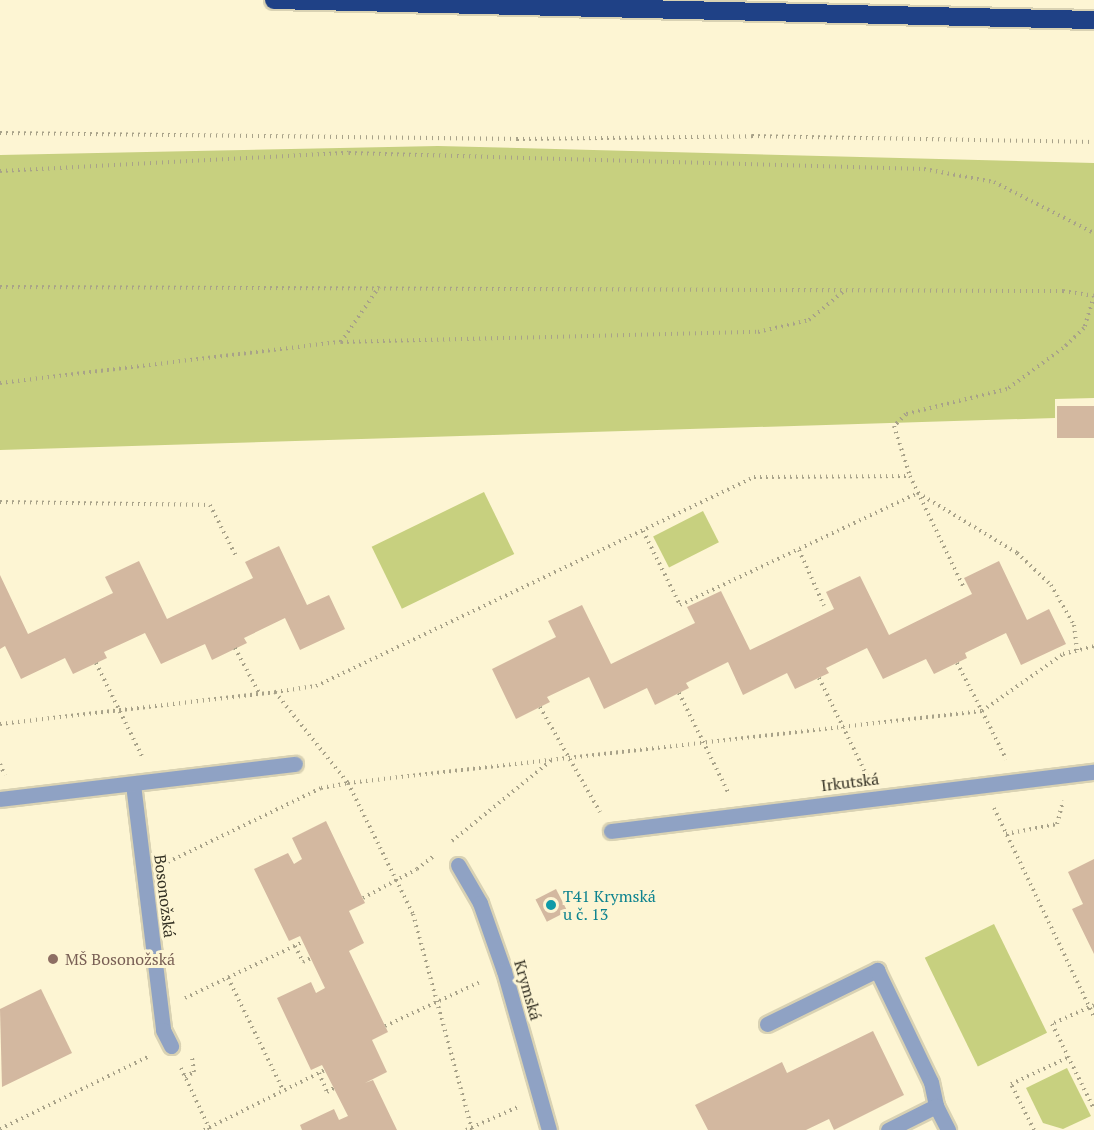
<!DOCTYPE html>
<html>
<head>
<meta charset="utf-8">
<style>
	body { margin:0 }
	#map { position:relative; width:1094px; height:1130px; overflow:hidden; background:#fdf5d3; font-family:"PT Serif",serif }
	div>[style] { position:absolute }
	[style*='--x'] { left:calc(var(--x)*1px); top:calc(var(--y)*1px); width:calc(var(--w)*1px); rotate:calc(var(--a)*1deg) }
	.green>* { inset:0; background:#c7d07f; transform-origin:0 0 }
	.building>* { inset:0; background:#d3b8a0; transform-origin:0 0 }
	.path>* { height:4px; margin-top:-2px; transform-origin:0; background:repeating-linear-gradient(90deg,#a8a289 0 1.5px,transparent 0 6px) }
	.roads { filter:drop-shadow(2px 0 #d9d2b3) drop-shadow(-2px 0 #d9d2b3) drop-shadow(0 2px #d9d2b3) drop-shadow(0 -2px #d9d2b3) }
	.lane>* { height:15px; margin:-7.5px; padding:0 7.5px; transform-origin:7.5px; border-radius:7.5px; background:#8fa2c4 }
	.street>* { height:15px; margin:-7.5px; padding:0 7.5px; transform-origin:7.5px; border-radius:7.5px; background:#8fa2c4 }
	.highway>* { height:18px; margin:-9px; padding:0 9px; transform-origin:9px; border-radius:9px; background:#1f4186 }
	.dots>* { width:16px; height:16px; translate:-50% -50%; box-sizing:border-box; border:3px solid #fdf5d3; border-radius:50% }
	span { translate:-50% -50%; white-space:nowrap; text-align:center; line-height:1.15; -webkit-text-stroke:6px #fdf5d3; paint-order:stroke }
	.street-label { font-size:16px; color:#333023 }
	.culture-label { font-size:16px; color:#0d838f }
	.left { translate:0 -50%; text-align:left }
	.education-label { font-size:16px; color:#785e54 }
</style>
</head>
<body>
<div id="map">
	<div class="green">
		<i style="clip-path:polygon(438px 146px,1094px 163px,1094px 398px,1055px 399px,1055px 418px,0 450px,0 155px)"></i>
		<i style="left:484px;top:492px;width:69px;height:125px;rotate:64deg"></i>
		<i style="left:703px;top:511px;width:35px;height:56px;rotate:63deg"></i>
		<i style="left:994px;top:924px;width:121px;height:77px;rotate:64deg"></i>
		<i style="clip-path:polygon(1067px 1068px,1091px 1116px,1063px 1129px,1043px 1123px,1026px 1088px)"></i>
	</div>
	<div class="building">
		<i style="left:1094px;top:406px;width:32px;height:37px;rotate:90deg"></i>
		<i style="clip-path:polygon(279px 546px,307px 605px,329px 595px,345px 629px,300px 650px,285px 618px,244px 638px,247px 643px,212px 660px,205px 644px,161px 664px,145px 633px,104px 652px,107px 658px,73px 674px,65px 658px,21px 679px,5px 646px,0 649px,0 575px,28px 634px,113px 593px,105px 577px,139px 561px,167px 619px,253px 578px,245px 562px)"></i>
		<i style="clip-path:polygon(999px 561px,1027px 620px,1049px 609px,1066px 644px,1021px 665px,1006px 633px,965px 653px,967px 658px,934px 674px,926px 659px,883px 679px,867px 648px,826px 668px,829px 673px,795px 689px,787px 673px,743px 695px,728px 662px,686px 683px,689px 688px,655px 705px,647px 688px,604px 709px,589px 677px,547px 697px,550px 702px,516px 719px,492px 669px,556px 637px,548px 621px,582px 605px,611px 664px,695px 623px,687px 607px,721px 591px,750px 650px,834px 609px,826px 592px,860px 576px,889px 635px,972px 594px,964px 578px)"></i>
		<i style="clip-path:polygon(326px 821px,365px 903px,349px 911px,364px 943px,349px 951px,388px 1032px,372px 1040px,387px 1072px,365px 1083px,373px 1080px,397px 1130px,302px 1130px,300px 1125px,334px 1109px,339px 1120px,348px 1116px,322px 1065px,311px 1070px,277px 998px,311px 982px,316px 993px,325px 988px,300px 936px,289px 941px,254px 869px,288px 853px,294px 864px,302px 859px,292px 838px)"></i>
		<i style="clip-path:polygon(1094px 859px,1094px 954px,1072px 909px,1083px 904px,1068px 872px)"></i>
		<i style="left:556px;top:889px;width:25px;height:23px;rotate:63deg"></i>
		<i style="clip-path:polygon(41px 989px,72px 1053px,2px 1087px,0 1009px)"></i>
		<i style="clip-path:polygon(873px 1031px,904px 1095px,834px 1130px,829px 1119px,806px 1130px,708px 1130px,695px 1105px,782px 1062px,787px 1073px)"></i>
	</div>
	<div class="path">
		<i style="--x:0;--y:133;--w:517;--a:0.66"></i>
		<i style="--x:517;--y:139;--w:235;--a:-0.7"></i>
		<i style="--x:752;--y:136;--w:342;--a:1"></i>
		<i style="--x:0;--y:171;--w:349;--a:-3"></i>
		<i style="--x:349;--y:153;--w:575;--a:1.59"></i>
		<i style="--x:924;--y:169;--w:71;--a:10.5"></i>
		<i style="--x:994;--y:182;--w:112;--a:27"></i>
		<i style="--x:0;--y:287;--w:1063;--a:0.22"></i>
		<i style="--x:1063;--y:291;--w:31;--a:9"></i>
		<i style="--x:1094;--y:296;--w:34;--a:107"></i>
		<i style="--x:1084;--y:328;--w:29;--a:136"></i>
		<i style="--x:1063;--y:348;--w:69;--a:143.8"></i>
		<i style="--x:1007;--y:389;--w:104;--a:166.1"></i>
		<i style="--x:906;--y:414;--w:17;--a:135"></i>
		<i style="--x:894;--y:426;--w:52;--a:72.3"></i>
		<i style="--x:341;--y:342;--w:67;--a:-55.4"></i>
		<i style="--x:0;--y:383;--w:343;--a:-6.9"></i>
		<i style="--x:341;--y:342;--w:417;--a:-1.4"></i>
		<i style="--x:758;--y:332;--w:52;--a:-13.2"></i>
		<i style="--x:809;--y:320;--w:47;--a:-39.8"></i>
		<i style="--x:0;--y:502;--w:210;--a:0.8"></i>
		<i style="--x:210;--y:505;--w:57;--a:63"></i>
		<i style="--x:643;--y:531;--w:83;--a:63.4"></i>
		<i style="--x:680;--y:605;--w:263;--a:-25.2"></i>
		<i style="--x:918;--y:493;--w:116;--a:31.2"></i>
		<i style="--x:1017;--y:553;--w:47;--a:43.3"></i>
		<i style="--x:1051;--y:585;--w:46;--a:60.1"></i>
		<i style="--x:1074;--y:625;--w:26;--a:83"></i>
		<i style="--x:799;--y:550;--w:61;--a:65.9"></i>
		<i style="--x:235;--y:648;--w:51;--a:61.9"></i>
		<i style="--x:96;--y:663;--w:106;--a:63.7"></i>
		<i style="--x:957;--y:663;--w:54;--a:62.5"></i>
		<i style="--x:982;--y:711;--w:99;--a:-35.1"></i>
		<i style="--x:1063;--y:654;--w:32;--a:-14"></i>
		<i style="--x:819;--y:678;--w:109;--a:63.9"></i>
		<i style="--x:275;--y:692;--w:41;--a:-8.3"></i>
		<i style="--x:316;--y:686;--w:485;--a:-25.5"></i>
		<i style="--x:754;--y:477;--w:156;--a:-0.4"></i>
		<i style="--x:910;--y:476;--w:122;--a:64.3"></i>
		<i style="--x:679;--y:693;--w:110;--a:63.7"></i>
		<i style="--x:540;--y:707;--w:121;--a:60.3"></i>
		<i style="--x:0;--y:724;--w:277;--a:-6.6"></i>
		<i style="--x:275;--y:692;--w:117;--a:51.3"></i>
		<i style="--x:348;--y:783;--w:146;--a:63.6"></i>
		<i style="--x:413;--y:914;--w:224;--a:74.7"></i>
		<i style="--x:0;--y:764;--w:12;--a:66"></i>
		<i style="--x:994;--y:808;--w:232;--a:64.4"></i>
		<i style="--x:1006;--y:834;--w:52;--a:-11.1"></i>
		<i style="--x:1057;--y:824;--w:24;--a:-75"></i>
		<i style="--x:452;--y:841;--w:130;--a:-39.1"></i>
		<i style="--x:168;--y:862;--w:170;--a:-25.8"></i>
		<i style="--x:321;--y:788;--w:27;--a:-10"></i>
		<i style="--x:348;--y:783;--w:638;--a:-6.48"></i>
		<i style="--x:982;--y:711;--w:54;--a:63.4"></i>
		<i style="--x:363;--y:898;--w:61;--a:-28.2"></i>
		<i style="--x:417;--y:869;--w:23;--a:-38"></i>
		<i style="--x:295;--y:946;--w:18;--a:63"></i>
		<i style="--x:303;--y:962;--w:9;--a:-27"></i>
		<i style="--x:228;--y:978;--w:125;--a:63.8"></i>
		<i style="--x:185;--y:998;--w:131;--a:-25.4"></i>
		<i style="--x:1094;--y:1005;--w:46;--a:155.7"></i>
		<i style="--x:1052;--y:1024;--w:95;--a:63.7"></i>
		<i style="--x:385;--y:1026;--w:107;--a:-24.9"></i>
		<i style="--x:181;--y:1068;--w:68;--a:64.9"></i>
		<i style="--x:319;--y:1073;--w:21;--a:67"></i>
		<i style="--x:327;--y:1092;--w:8;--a:-30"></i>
		<i style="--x:185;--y:1077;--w:10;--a:-29"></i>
		<i style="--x:194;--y:1072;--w:15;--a:-98"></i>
		<i style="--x:0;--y:1129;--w:167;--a:-26"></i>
		<i style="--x:204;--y:1130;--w:135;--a:-26.4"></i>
		<i style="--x:466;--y:1130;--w:57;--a:-23.9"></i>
		<i style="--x:1034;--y:1130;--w:51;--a:-116.6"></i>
		<i style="--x:1011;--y:1084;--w:64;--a:-25"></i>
	</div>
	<div class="roads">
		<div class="lane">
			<i style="--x:767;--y:1024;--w:123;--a:-26.1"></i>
			<i style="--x:877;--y:970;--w:124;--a:64.3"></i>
			<i style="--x:931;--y:1082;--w:25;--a:78"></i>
			<i style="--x:888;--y:1130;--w:54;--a:-26.6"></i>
			<i style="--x:936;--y:1106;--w:27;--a:63"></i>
		</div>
		<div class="street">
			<i style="--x:133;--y:784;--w:248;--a:83"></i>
			<i style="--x:163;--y:1030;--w:18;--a:63"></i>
			<i style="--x:0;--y:799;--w:297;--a:-6.8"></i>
			<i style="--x:611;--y:831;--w:487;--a:-7"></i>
			<i style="--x:458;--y:865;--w:44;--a:59.9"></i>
			<i style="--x:480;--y:903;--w:72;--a:70.6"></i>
			<i style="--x:504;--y:971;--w:165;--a:74.2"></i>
		</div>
		<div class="highway">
			<i style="--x:274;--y:0;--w:820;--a:1.4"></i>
		</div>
	</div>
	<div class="dots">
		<i style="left:551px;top:905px;background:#0f9aa8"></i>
		<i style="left:53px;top:959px;background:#8d6e63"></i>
	</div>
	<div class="street-label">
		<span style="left:850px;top:782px;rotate:-7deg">Irkutská</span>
		<span style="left:165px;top:896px;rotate:83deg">Bosonožská</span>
		<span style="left:528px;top:990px;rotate:74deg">Krymská</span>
	</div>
	<div class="culture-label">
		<span class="left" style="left:563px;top:905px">T41 Krymská<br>u č. 13</span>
	</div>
	<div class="education-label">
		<span class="left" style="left:65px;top:959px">MŠ Bosonožská</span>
	</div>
</div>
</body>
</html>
